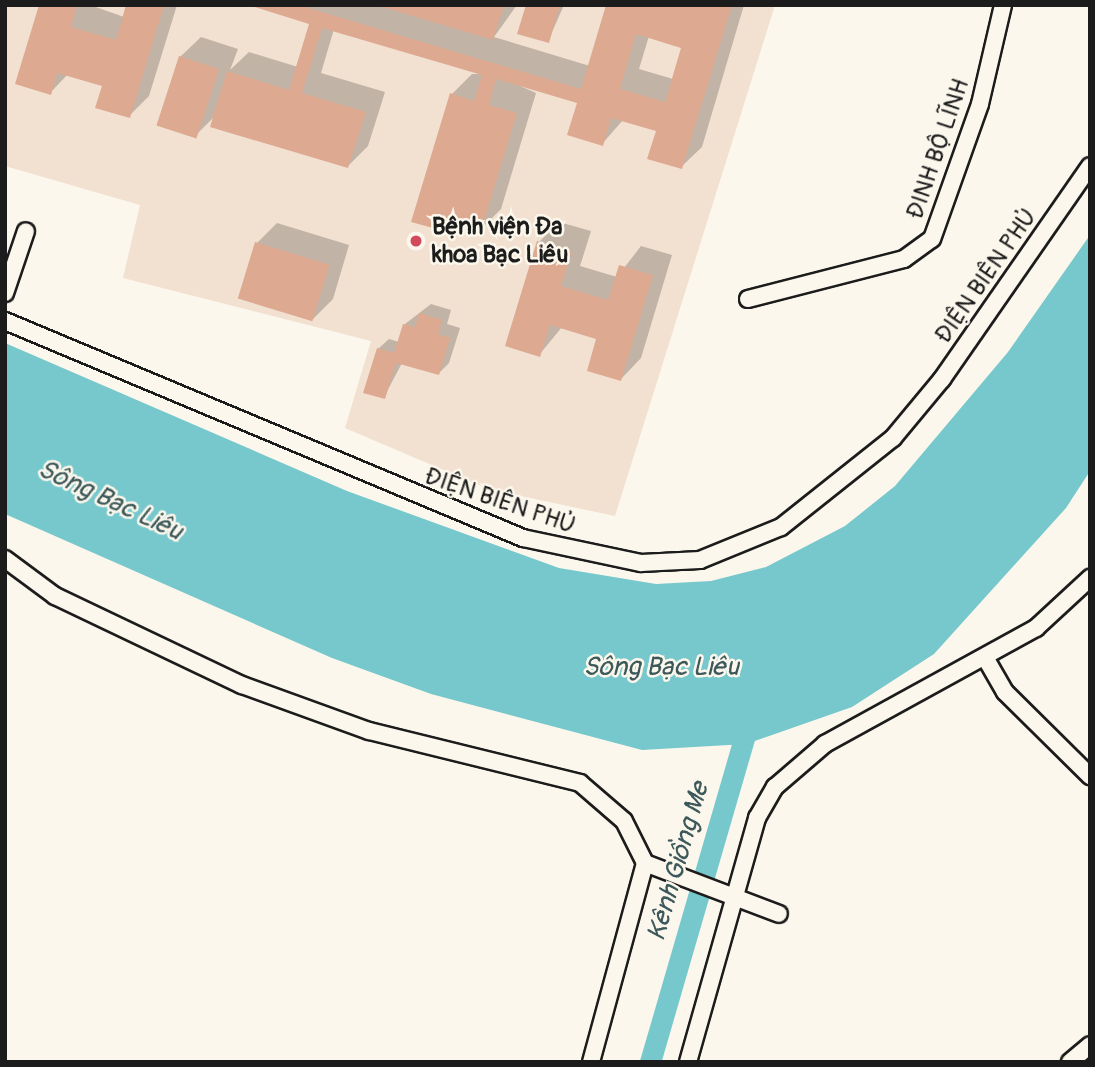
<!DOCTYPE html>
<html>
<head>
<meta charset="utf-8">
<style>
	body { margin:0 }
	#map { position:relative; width:1095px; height:1067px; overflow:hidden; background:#fbf7ec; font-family:Pangolin,sans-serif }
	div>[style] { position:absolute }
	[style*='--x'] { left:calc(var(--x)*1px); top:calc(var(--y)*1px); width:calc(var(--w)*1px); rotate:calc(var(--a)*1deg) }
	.built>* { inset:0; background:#f2e0d0 }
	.water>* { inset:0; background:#76c8cc }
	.shadow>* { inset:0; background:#0003 }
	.canal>* { height:21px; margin:-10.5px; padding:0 10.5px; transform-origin:10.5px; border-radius:10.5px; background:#76c8cc }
	.building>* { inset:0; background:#dda990; transform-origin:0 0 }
	.roads { filter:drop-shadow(2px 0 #1c1c1c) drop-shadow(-2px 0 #1c1c1c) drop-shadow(0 2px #1c1c1c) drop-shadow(0 -2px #1c1c1c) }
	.street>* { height:16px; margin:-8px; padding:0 8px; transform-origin:8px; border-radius:8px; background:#fbf7ec }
	.dots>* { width:19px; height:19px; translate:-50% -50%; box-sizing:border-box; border:4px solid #fbf7ec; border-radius:50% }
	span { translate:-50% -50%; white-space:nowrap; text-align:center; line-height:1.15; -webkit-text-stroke:5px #fbf7ec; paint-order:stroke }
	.street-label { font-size:24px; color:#1c1c1c }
	.poi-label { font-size:24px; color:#1c1c1c; font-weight:700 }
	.left { translate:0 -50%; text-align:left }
	.water-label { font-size:26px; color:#3c585a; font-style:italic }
	.frame { position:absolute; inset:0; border:7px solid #1c1c1c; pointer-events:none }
</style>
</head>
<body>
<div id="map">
	<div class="built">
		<i style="clip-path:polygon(5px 5px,775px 5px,615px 516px,488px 489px,345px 428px,371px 341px,123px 278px,140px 205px,5px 166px)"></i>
	</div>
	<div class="water">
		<i style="clip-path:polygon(1090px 235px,1090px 471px,1066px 508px,934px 654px,852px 707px,746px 744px,642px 750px,431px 694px,332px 658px,5px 514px,5px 343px,347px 491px,559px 568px,656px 584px,711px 581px,766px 567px,845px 526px,895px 486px,1008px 352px)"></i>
	</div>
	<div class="shadow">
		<i style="clip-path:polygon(41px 5px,90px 5px,124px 17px,128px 5px,177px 5px,149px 96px,129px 116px,104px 85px,68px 74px,50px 93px)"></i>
		<i style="clip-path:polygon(evenodd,252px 5px,517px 5px,494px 37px,590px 66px,608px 5px,744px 5px,702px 147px,681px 167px,658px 130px,623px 120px,602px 144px,579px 102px,509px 81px,536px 93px,501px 209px,481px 229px,463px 224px,455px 232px,452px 94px,472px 74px,484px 74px,334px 29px,321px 73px,385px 92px,368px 146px,348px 166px,215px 116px,194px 137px,180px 57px,201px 37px,238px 49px,230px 70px,249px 52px,298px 67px,312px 23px,252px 5px,649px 36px,683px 46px,673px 79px,639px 69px,649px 36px)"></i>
		<i style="clip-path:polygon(528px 5px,564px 5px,548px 41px)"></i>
		<i style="clip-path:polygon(559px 222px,591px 231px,580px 266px,617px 277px,641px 246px,672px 255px,641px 358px,621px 379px,599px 338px,562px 327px,539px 355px,539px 242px)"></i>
		<i style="clip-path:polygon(277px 223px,349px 245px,333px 299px,313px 319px,257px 243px)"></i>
		<i style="clip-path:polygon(431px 304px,451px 310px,447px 324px,460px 328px,449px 363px,439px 373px,402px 363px,384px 397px,378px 349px,389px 339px,399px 342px,405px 324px)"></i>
	</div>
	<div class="canal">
		<i style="--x:650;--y:1062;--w:359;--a:-73.8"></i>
	</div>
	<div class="building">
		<i style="clip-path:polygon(39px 5px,77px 5px,71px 27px,116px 40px,126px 5px,164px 5px,130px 118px,95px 108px,102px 86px,57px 73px,51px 95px,15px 84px)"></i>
		<i style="clip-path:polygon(evenodd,248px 5px,298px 5px,581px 89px,606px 5px,732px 5px,682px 169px,647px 159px,656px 131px,611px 118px,603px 146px,567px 135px,577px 103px,496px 79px,489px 105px,517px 113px,481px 231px,459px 225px,455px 234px,411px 222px,450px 93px,474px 101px,482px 75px,322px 28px,302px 93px,366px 112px,348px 168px,210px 127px,227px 71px,289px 90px,309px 24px,248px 5px,636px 34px,681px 48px,665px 102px,620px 89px,636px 34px)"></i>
		<i style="clip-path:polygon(376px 5px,504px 5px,493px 40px)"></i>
		<i style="clip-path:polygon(526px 5px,560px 5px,549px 43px,517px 34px)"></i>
		<i style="left:179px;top:56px;width:42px;height:73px;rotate:18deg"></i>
		<i style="clip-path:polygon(537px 241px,572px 251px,561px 286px,608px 300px,619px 265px,653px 275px,621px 381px,587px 371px,596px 339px,550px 325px,540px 357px,505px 346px)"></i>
		<i style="left:255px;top:242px;width:78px;height:59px;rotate:17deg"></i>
		<i style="clip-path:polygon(419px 313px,442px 320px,438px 334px,450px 338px,439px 375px,396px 363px,385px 399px,363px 393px,377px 348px,394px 353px,403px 324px,415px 327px)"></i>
	</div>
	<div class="roads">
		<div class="street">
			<i style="--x:5;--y:293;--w:65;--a:-71.3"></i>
			<i style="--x:748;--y:299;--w:161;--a:-14.4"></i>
			<i style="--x:904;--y:259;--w:34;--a:-36"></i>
			<i style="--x:932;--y:239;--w:143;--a:-70.4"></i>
			<i style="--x:980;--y:104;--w:102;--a:-76.9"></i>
			<i style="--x:5;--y:321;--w:562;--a:22.73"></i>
			<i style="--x:523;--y:538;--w:121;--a:12"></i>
			<i style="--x:641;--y:563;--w:59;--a:-2.9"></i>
			<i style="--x:700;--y:560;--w:87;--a:-22.2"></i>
			<i style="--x:781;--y:527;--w:143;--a:-38.5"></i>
			<i style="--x:893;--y:438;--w:77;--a:-50.3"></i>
			<i style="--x:942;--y:379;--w:259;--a:-55.2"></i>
			<i style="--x:5;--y:559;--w:62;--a:36.5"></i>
			<i style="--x:55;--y:596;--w:207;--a:25.5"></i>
			<i style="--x:242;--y:685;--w:135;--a:19.9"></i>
			<i style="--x:369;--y:731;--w:217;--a:13.8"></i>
			<i style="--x:580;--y:783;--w:58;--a:40.8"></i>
			<i style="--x:624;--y:821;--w:47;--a:63.4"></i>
			<i style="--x:645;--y:863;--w:143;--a:20.8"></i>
			<i style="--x:986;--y:659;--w:38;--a:60"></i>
			<i style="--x:1005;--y:692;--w:120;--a:44.7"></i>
			<i style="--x:591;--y:1062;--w:206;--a:-74.8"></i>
			<i style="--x:688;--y:1062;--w:254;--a:-74.2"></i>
			<i style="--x:757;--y:818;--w:36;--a:-60"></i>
			<i style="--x:775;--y:787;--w:66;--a:-40.7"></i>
			<i style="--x:825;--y:744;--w:241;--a:-28.8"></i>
			<i style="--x:1036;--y:628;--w:74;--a:-42.8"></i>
			<i style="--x:1070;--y:1062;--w:26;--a:-40"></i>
		</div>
	</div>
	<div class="dots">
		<i style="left:416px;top:241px;background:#d1495b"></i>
	</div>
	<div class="street-label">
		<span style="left:938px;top:149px;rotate:-71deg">ĐINH BỘ LĨNH</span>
		<span style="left:986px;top:276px;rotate:-55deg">ĐIỆN BIÊN PHỦ</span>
		<span style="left:500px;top:501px;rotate:19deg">ĐIỆN BIÊN PHỦ</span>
	</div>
	<div class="poi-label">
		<span class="left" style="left:432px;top:241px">Bệnh viện Đa<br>khoa Bạc Liêu</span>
	</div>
	<div class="water-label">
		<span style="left:110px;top:501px;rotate:25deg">Sông Bạc Liêu</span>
		<span style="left:661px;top:668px">Sông Bạc Liêu</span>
		<span style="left:679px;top:862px;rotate:-74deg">Kênh Giồng Me</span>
	</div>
	<div class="frame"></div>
</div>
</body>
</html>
